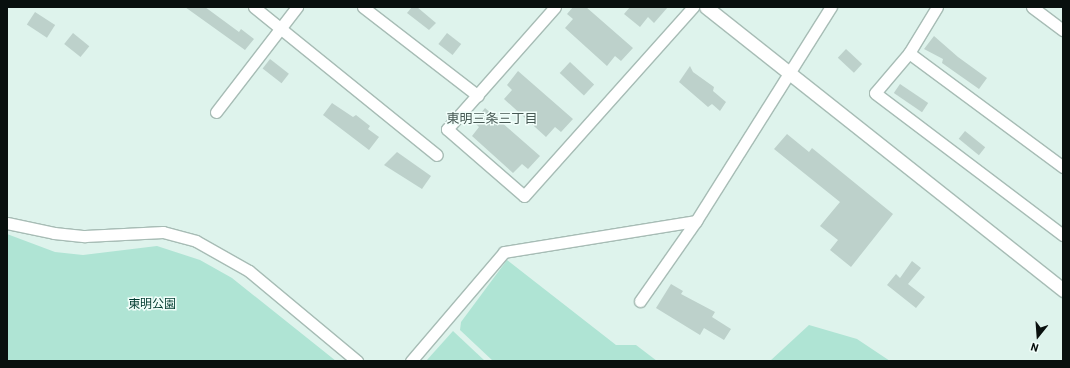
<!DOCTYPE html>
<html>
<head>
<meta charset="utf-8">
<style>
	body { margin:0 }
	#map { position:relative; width:1070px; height:368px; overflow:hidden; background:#def3ec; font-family:Barlow,"Noto Sans JP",sans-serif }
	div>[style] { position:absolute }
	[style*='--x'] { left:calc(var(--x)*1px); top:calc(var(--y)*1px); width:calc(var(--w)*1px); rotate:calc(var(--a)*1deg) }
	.green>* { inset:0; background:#afe4d4 }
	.building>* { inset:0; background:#bdd1cb; transform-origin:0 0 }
	.roads { filter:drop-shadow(1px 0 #a7bcb5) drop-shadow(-1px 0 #a7bcb5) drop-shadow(0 1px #a7bcb5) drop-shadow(0 -1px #a7bcb5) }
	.minor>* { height:11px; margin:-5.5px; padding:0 5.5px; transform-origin:5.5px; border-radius:5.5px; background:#fff }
	.tertiary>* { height:13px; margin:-6.5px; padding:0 6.5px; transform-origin:6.5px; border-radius:6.5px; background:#fff }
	span { translate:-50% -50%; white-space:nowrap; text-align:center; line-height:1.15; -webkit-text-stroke:3px #f1fefa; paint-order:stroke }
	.park-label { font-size:12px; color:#003b2f }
	.neighbourhood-label { font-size:13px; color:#465853 }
	.frame { position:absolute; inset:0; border:8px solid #09100e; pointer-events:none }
	.north { position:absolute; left:1018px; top:316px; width:40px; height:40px; -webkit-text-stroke:3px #f1fefa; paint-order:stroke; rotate:197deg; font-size:11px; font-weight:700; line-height:16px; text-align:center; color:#09100e }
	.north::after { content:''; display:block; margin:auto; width:14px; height:18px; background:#09100e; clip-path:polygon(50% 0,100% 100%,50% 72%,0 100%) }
</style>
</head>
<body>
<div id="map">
	<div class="green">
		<i style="clip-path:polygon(7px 234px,55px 252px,83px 255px,157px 246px,200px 260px,232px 278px,336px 361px,7px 361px)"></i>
		<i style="clip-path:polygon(507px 260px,616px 345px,636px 345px,657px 361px,493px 361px,460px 330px,461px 322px)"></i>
		<i style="clip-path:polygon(809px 325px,857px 339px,890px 361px,770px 361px)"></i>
		<i style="clip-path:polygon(453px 331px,485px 361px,426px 361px)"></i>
	</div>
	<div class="building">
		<i style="clip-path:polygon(185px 7px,205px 7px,239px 32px,241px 29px,254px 39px,245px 50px)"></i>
		<i style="clip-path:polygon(412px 7px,417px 7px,436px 23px,429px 30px,407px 13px)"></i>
		<i style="clip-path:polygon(573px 7px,586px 7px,633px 48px,621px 61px,615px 56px,607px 66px,565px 28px,573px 19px,567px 14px)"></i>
		<i style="clip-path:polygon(630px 7px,668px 7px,654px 23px,648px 17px,640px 27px,624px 14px)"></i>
		<i style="left:35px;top:12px;width:24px;height:15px;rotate:33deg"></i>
		<i style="left:73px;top:33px;width:21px;height:14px;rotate:39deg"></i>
		<i style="left:447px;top:33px;width:18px;height:14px;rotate:38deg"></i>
		<i style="clip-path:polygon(934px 36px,958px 57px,987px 78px,979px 89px,942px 63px,943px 59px,924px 49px)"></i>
		<i style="left:846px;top:49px;width:22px;height:12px;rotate:43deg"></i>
		<i style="left:270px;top:59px;width:24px;height:12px;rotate:38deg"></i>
		<i style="left:570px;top:62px;width:33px;height:15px;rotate:43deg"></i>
		<i style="clip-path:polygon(690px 66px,693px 72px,714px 87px,713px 91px,726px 102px,720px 111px,712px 104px,708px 107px,679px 82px)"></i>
		<i style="clip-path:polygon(518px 71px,573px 119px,561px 132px,555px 127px,546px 137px,504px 99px,512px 90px,507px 85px)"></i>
		<i style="left:900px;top:84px;width:34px;height:11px;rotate:34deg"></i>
		<i style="clip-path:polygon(332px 103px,353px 117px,356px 115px,370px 126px,368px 129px,379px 137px,369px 150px,323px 115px)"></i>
		<i style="clip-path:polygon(485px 108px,540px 156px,528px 169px,522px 164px,513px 173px,472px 136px,479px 127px,474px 122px)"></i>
		<i style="left:965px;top:131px;width:26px;height:10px;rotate:39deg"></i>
		<i style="clip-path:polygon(787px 134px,809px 152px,812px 148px,893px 214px,851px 267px,830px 250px,838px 240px,820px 226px,840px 202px,774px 149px)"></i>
		<i style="clip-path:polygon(397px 152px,431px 176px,422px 189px,384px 165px)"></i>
		<i style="clip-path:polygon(912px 261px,921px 268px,908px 284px,925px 297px,916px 308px,887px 285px,896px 274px,900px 278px)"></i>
		<i style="clip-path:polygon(671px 284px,683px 291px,681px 294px,715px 312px,712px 317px,731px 329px,724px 340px,704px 328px,700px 335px,656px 308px)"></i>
	</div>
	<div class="roads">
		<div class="minor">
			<i style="--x:254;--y:7;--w:235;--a:39"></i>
			<i style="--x:363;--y:7;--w:145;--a:37.7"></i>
			<i style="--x:555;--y:7;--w:163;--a:131.5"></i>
			<i style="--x:447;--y:129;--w:102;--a:41"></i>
			<i style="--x:524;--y:196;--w:254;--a:-48.2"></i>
			<i style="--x:937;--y:7;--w:54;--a:121.3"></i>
			<i style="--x:909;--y:53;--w:52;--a:130.4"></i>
			<i style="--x:875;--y:93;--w:236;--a:37.1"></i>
			<i style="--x:1032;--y:7;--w:39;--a:37"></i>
			<i style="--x:909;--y:53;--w:192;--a:36.5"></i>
			<i style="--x:216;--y:112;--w:133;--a:-52.4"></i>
			<i style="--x:7;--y:223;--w:48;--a:12"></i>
			<i style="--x:54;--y:233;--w:31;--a:6"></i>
			<i style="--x:85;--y:236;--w:78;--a:-2.9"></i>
			<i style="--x:163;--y:232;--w:34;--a:15"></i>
			<i style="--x:196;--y:241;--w:61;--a:29.5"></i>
			<i style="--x:249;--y:271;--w:141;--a:39.8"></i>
			<i style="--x:640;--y:301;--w:98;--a:-55"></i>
			<i style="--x:696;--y:221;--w:253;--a:-57.8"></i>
			<i style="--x:411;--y:361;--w:143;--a:-49.5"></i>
			<i style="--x:504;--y:252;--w:194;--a:-9.2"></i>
		</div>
		<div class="tertiary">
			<i style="--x:706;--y:7;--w:456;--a:38.4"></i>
		</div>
	</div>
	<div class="park-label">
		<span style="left:152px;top:304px">東明公園</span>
	</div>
	<div class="neighbourhood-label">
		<span style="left:492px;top:118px">東明三条三丁目</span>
	</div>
	<div class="frame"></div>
	<div class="north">N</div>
</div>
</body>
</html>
